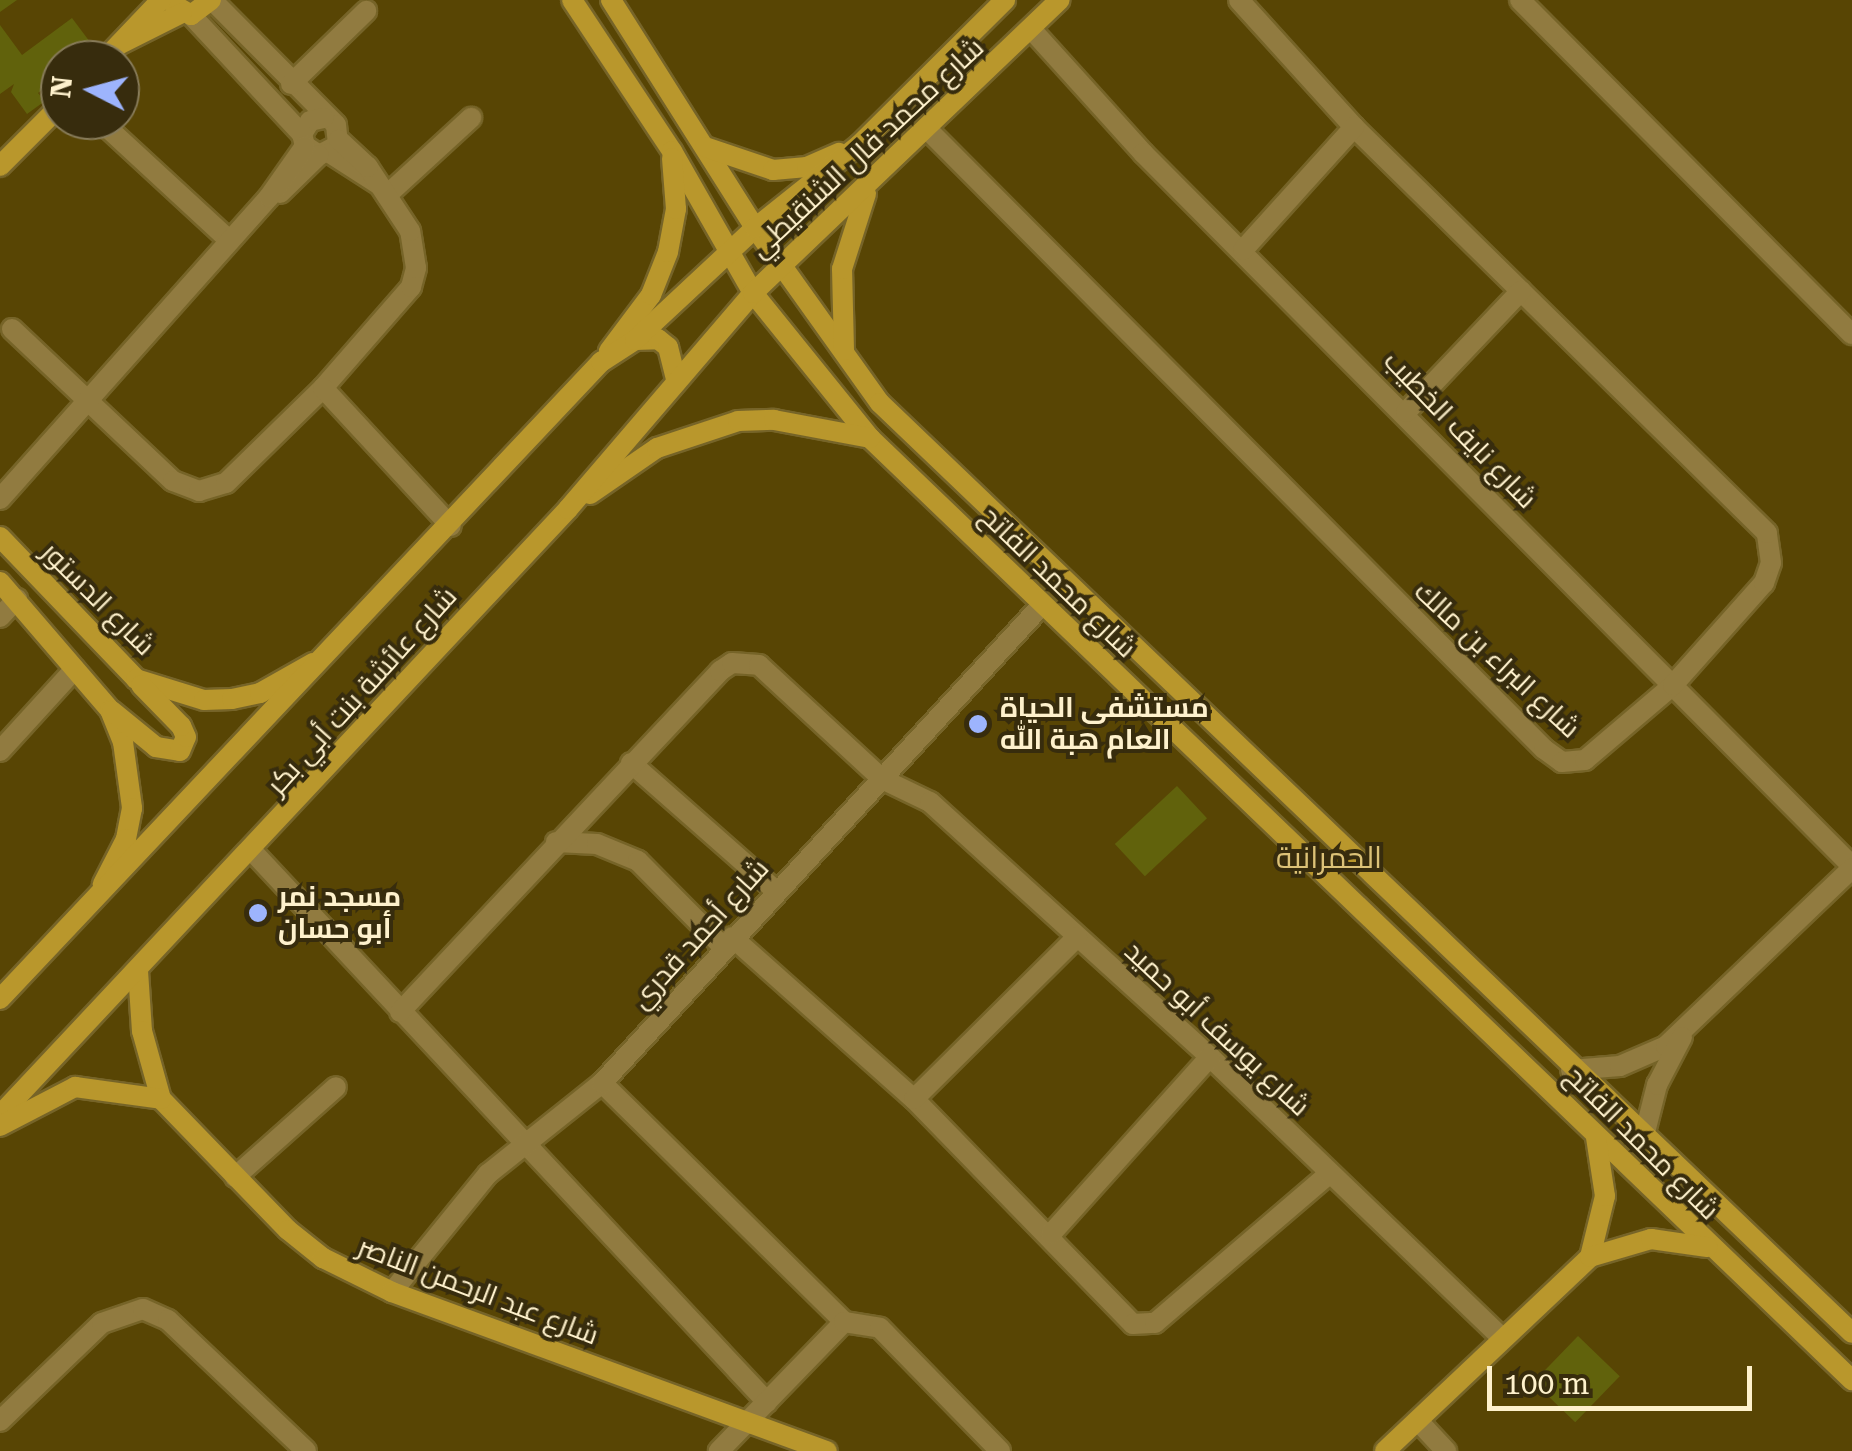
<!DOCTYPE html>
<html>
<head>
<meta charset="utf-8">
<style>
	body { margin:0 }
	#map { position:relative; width:1852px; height:1451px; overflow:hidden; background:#584504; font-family:"Roboto Serif",Cairo,serif }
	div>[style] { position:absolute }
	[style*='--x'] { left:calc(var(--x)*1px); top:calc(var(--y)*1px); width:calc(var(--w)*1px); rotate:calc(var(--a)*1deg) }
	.building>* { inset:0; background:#61620c; transform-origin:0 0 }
	.roads { filter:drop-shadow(2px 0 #766428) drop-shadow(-2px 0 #766428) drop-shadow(0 2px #766428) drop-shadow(0 -2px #766428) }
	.street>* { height:20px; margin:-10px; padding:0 10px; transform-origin:10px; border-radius:10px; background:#917b40 }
	.secondary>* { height:20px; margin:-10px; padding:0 10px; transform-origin:10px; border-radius:10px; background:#b9972c }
	.dots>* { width:28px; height:28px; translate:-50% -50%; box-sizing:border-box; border:5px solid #372c0d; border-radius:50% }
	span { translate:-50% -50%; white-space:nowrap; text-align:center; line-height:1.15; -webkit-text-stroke:8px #372c0d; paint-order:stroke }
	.street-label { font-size:28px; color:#fef1cc }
	.poi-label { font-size:28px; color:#fef1cc; font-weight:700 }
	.left { translate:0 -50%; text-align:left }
	.neighbourhood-label { font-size:30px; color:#dcc277 }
	.north { position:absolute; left:40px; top:40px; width:100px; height:100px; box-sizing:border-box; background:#372c0d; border:2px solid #877b59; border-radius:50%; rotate:276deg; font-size:28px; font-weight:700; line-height:40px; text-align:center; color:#fef1cc }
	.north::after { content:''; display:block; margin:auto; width:35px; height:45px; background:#9db4fd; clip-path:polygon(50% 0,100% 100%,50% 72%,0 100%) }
	.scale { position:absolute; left:1487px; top:1366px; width:265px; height:45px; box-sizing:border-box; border:5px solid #fef1cc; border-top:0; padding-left:12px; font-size:30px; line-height:35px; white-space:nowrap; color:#fef1cc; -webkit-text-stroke:8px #372c0d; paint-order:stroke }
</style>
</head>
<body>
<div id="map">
	<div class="building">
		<i style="clip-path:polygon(0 0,17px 0,0 12px)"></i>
		<i style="clip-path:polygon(72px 18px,96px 50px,83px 60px,60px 60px,60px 77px,38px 93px,45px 101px,27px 114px,11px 92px,14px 84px,0 94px,0 25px,22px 55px)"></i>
		<i style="left:1177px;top:786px;width:44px;height:85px;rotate:47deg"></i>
		<i style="left:1578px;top:1336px;width:58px;height:64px;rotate:44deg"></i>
	</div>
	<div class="roads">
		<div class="street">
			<i style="--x:212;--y:0;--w:176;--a:45.2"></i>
			<i style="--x:336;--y:125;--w:20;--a:84"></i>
			<i style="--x:338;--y:145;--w:21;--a:152"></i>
			<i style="--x:319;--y:155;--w:17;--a:-147"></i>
			<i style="--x:305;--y:146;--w:12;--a:-104"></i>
			<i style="--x:302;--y:134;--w:15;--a:-58"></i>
			<i style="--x:310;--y:121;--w:14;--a:-12"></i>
			<i style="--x:1520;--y:0;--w:471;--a:45.2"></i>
			<i style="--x:191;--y:15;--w:163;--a:47"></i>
			<i style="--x:1032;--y:30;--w:166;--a:47.9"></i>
			<i style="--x:1143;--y:153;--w:1006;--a:45.16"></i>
			<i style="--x:291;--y:84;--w:105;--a:-44.2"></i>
			<i style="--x:99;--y:120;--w:177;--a:42.7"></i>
			<i style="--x:929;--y:131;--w:872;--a:45.14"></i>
			<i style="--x:1544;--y:749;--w:22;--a:36"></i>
			<i style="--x:1562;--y:762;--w:23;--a:-5"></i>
			<i style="--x:1585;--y:760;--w:116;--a:-40.4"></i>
			<i style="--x:1673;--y:685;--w:137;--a:-48.3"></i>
			<i style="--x:1764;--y:583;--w:21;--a:-71"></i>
			<i style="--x:1771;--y:563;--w:30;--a:-98"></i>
			<i style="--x:1767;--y:533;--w:579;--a:-135.49"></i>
			<i style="--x:1354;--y:127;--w:171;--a:-132.2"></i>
			<i style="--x:330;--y:153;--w:57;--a:32.9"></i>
			<i style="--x:280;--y:193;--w:54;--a:-44.3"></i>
			<i style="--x:388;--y:194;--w:113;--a:-42.5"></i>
			<i style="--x:1243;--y:250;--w:166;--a:-47.9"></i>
			<i style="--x:12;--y:329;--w:221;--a:43.4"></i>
			<i style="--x:173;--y:481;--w:28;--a:21"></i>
			<i style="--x:199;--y:491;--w:28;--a:-17"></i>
			<i style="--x:226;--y:483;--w:136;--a:-44.4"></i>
			<i style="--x:323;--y:388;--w:134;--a:-48.9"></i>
			<i style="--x:411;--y:287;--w:20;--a:-75"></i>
			<i style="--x:416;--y:268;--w:37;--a:-99"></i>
			<i style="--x:410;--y:231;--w:77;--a:-123.3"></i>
			<i style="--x:368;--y:167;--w:40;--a:-137"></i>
			<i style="--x:323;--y:388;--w:188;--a:47.2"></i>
			<i style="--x:1406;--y:412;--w:167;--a:-46.5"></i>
			<i style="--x:0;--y:499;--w:404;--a:-48.3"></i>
			<i style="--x:269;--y:197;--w:62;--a:-54.8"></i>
			<i style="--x:0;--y:617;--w:25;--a:-47"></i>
			<i style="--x:0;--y:751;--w:111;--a:-47.6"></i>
			<i style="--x:631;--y:763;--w:193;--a:41.4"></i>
			<i style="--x:556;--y:842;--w:41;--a:2.8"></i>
			<i style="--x:597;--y:844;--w:44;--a:22.5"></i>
			<i style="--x:638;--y:861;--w:121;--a:45.3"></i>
			<i style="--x:253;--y:852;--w:753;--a:46.94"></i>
			<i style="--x:732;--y:937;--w:244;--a:41.7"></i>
			<i style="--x:914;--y:1099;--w:314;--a:45.8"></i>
			<i style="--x:1133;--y:1324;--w:22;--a:-3"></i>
			<i style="--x:1155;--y:1323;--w:230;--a:-40.6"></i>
			<i style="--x:400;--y:1012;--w:468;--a:-46.8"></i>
			<i style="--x:720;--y:671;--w:14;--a:-34"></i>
			<i style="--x:732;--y:663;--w:27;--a:4"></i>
			<i style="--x:759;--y:665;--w:168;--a:42.8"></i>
			<i style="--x:882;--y:779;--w:53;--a:25.6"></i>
			<i style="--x:930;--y:802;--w:379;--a:42.3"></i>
			<i style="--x:1210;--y:1057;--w:405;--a:43.9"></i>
			<i style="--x:1571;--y:1070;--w:49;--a:-4.7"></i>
			<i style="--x:1620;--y:1066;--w:50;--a:-23.5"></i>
			<i style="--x:1666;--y:1046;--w:257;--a:-43.7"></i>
			<i style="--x:602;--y:1083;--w:340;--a:44.6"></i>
			<i style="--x:844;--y:1322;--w:180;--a:134.1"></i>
			<i style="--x:914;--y:1099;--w:230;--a:-44.8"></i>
			<i style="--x:1644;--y:1136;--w:53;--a:-75.7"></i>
			<i style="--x:1657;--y:1085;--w:54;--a:-62.5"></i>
			<i style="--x:235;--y:1177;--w:135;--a:-41.7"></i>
			<i style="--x:1051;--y:1234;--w:238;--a:-48.1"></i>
			<i style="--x:392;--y:1292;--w:152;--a:-50.9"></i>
			<i style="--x:488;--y:1174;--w:146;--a:-38.6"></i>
			<i style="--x:602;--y:1083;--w:650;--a:-47.37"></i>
			<i style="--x:844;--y:1322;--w:36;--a:9"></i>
			<i style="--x:880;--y:1328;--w:172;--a:45.7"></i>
			<i style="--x:0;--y:1421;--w:141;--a:-43.9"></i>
			<i style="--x:102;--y:1323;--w:43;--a:-18.9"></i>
			<i style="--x:143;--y:1309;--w:27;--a:24"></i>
			<i style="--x:168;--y:1320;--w:190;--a:43.5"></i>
			<i style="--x:1419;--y:1422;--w:40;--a:47"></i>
		</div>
		<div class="secondary">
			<i style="--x:572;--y:0;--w:181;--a:56.5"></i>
			<i style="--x:672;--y:151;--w:163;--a:60.3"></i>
			<i style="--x:753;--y:293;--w:186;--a:51.1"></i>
			<i style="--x:870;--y:438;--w:1361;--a:43.81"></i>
			<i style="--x:611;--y:0;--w:270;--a:57.7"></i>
			<i style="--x:755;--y:228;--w:215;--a:54.5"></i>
			<i style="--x:880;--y:403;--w:1345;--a:43.73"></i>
			<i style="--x:174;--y:5;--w:20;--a:30"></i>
			<i style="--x:191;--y:15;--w:25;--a:-37"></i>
			<i style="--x:120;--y:44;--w:69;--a:-26.6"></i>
			<i style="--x:104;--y:60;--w:83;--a:-46.5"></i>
			<i style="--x:705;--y:147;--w:72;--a:18.7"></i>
			<i style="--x:773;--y:170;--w:34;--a:-5"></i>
			<i style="--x:807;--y:167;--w:35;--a:-24"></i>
			<i style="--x:0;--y:166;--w:85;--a:-45"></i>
			<i style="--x:635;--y:340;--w:23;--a:-2"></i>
			<i style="--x:658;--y:339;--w:13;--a:39"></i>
			<i style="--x:668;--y:347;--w:36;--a:76"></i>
			<i style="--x:844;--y:350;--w:81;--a:-91.4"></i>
			<i style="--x:842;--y:269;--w:79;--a:-72.3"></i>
			<i style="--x:609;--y:351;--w:70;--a:-53.1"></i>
			<i style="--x:651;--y:295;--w:46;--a:-68.4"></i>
			<i style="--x:668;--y:252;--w:44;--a:-79.5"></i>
			<i style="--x:676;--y:209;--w:51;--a:-94.5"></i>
			<i style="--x:590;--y:494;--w:81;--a:-34.5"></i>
			<i style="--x:657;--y:448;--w:85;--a:-18.4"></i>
			<i style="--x:738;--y:421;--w:36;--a:-2"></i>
			<i style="--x:774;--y:420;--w:98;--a:10.6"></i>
			<i style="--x:0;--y:537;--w:197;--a:46.2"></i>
			<i style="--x:136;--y:679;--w:71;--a:17.2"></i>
			<i style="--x:204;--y:700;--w:28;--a:-2"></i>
			<i style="--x:232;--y:699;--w:29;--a:-12"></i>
			<i style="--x:260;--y:693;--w:61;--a:-29.5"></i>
			<i style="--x:0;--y:582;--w:169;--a:49.3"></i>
			<i style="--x:110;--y:710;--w:35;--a:68"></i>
			<i style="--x:123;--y:742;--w:67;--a:82.2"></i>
			<i style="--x:132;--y:808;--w:32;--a:101"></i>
			<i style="--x:126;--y:839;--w:51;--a:117.1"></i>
			<i style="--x:112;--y:711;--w:57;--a:39.3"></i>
			<i style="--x:156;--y:747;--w:24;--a:9"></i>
			<i style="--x:180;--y:751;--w:15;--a:-67"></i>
			<i style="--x:186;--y:737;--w:12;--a:-114"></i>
			<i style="--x:181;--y:726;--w:57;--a:-134.3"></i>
			<i style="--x:138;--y:971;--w:60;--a:86.2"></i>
			<i style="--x:142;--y:1031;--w:71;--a:74.4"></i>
			<i style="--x:161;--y:1099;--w:182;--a:45.9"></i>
			<i style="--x:288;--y:1230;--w:45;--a:38.7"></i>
			<i style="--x:323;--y:1258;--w:77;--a:26.2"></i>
			<i style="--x:392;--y:1292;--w:463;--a:20.1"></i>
			<i style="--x:0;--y:999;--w:876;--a:-46.67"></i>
			<i style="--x:601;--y:362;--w:40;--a:-32.9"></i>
			<i style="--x:635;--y:340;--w:164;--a:-43"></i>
			<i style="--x:755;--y:228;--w:133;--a:-38.6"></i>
			<i style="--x:859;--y:145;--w:206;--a:-44.8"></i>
			<i style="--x:0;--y:1115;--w:831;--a:-46.85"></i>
			<i style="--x:568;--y:509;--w:284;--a:-49.4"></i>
			<i style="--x:753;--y:293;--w:424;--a:-43.7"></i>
			<i style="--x:0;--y:1126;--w:85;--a:-27.5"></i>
			<i style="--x:75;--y:1087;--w:87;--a:7.9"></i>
			<i style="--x:1590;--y:1257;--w:63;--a:-76.2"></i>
			<i style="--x:1605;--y:1196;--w:60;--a:-98.7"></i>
			<i style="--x:1385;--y:1451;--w:282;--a:-43.4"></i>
			<i style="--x:1590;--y:1257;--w:64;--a:-16.4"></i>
			<i style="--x:1651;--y:1239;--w:57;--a:8.1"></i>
		</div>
	</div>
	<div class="dots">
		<i style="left:978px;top:724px;background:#9db4fd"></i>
		<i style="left:258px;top:913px;background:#9db4fd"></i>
	</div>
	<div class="street-label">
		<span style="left:867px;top:148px;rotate:-43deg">شارع محمد فال الشنقيطي</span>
		<span style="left:1460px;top:430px;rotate:46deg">شارع نايف الخطيب</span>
		<span style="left:1058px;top:582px;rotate:44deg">شارع محمد الفاتح</span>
		<span style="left:98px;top:599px;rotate:45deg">شارع الدستور</span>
		<span style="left:1497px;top:660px;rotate:43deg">شارع البراء بن مالك</span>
		<span style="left:362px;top:691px;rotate:-48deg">شارع عائشة بنت أبي بكر</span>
		<span style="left:700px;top:934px;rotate:-48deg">شارع أحمد قدري</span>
		<span style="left:1217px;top:1029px;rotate:43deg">شارع يوسف أبو حميد</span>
		<span style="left:1642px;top:1143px;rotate:45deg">شارع محمد الفاتح</span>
		<span style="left:478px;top:1291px;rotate:21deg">شارع عبد الرحمن الناصر</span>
	</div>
	<div class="poi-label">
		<span class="left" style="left:1000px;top:724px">مستشفى الحياة<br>العام هبة الله</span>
		<span class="left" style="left:278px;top:913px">مسجد نمر<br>أبو حسان</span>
	</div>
	<div class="neighbourhood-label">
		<span style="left:1329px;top:858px">الحمرانية</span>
	</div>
	<div class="north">N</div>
	<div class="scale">100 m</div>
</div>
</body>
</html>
